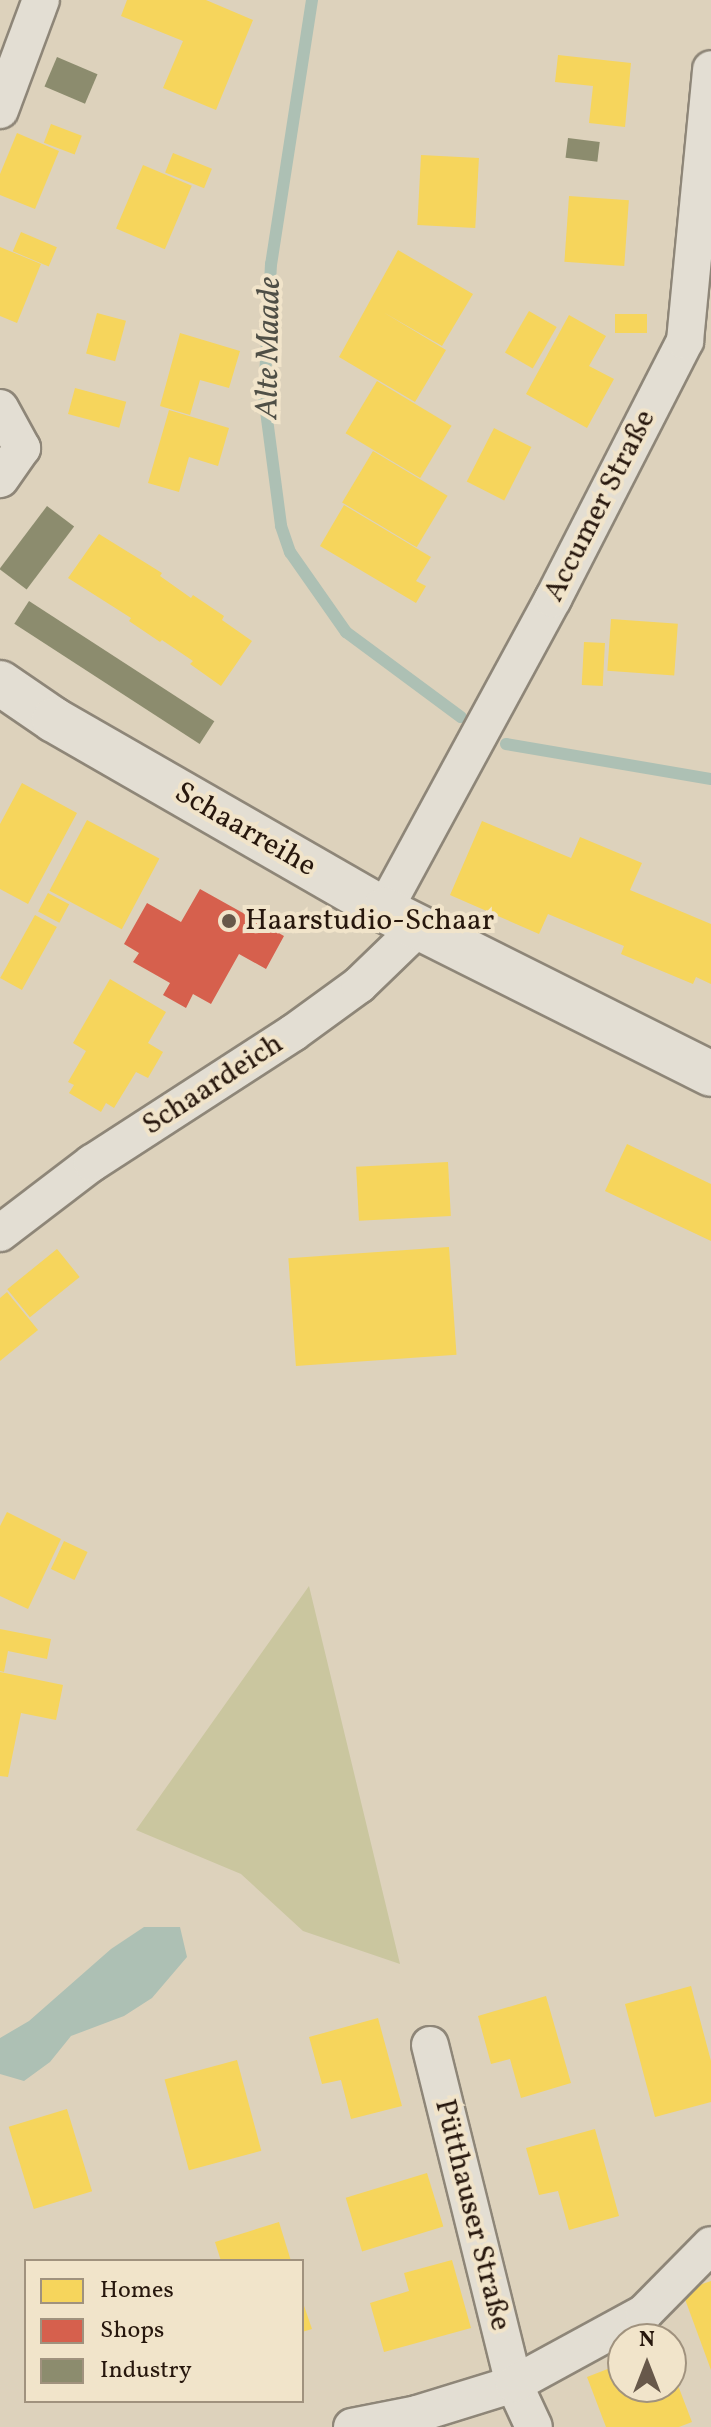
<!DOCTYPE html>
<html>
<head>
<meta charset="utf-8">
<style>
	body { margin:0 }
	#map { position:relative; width:711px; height:2427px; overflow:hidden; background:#ddd2bc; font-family:Vollkorn,serif }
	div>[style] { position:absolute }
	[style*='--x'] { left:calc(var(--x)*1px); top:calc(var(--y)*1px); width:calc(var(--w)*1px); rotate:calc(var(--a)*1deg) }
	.green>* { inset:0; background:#cac69f }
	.water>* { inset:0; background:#adc0b4 }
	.homes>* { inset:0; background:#f6d55c; transform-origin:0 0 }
	.shops>* { inset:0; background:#d6604d }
	.industry>* { inset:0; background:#8c8c6e; transform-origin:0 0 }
	.stream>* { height:12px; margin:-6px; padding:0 6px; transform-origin:6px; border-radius:6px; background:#adc0b4 }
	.roads { filter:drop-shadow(2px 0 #8e8678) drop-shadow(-2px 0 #8e8678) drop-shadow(0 2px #8e8678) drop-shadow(0 -2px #8e8678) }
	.minor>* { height:36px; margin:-18px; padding:0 18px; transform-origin:18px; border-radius:18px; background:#e3ded3 }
	.secondary>* { height:44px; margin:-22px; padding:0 22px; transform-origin:22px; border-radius:22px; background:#e3ded3 }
	.dots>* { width:22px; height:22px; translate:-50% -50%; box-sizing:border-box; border:4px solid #f1e4ca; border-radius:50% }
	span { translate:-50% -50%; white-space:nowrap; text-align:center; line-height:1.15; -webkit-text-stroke:8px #f1e4ca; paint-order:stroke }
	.street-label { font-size:30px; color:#27170d }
	.poi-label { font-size:30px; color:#27170d }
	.left { translate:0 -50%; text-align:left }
	.water-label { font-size:32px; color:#4f4f46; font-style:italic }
	.legend { position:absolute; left:24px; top:2259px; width:280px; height:144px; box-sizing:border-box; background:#f1e4ca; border:2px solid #a0927e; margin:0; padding:10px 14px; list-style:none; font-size:24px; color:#27170d }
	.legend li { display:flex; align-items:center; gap:16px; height:40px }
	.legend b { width:40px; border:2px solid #a0927e }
	.north { position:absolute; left:607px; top:2323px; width:80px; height:80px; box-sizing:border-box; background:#f1e4ca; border:2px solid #a0927e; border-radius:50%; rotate:0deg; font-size:22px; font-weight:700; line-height:32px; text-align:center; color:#27170d }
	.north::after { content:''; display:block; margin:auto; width:28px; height:36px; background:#67584a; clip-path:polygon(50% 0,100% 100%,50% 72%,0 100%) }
</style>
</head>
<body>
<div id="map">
	<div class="green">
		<i style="clip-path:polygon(309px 1586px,400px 1964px,303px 1931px,241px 1874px,136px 1830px)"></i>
	</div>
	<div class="water">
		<i style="clip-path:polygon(144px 1927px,180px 1927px,187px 1957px,152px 1998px,124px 2016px,71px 2036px,50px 2062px,24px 2081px,0 2074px,0 2038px,29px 2021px,111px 1949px)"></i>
	</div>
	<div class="homes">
		<i style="clip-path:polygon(127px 0,206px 0,253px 20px,216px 110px,163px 88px,183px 41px,121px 16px)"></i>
		<i style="clip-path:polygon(558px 55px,631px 63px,625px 127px,589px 123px,593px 86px,555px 82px)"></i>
		<i style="left:51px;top:124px;width:33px;height:20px;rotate:21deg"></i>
		<i style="clip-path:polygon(17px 133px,59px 151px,35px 209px,0 195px,0 174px)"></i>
		<i style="left:173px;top:153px;width:42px;height:21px;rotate:22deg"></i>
		<i style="left:421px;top:155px;width:58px;height:70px;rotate:3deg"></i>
		<i style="left:143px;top:165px;width:53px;height:69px;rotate:23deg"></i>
		<i style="left:569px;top:196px;width:60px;height:66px;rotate:4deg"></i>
		<i style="left:21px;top:232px;width:39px;height:21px;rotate:23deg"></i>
		<i style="clip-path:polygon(0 247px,41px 264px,17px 323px,0 316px)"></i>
		<i style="clip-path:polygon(398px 250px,473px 294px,442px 346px,383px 312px,446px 350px,415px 402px,339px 357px)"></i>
		<i style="left:529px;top:311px;width:32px;height:48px;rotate:30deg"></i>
		<i style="left:97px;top:313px;width:30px;height:42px;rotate:15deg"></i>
		<i style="left:615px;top:314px;width:32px;height:19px"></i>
		<i style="clip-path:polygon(569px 315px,606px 336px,589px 366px,614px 379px,587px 428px,526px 394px)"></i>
		<i style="clip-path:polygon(180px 333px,240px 351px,229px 388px,200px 380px,190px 415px,160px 406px)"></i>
		<i style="left:377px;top:381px;width:87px;height:61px;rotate:31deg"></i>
		<i style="left:75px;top:388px;width:53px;height:27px;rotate:15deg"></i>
		<i style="clip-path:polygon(169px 410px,229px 428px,218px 466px,189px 457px,179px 492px,148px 483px)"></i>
		<i style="left:494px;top:428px;width:42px;height:60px;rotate:27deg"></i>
		<i style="left:373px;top:451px;width:87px;height:60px;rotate:31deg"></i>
		<i style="clip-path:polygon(344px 505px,431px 557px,416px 581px,426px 586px,416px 603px,320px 546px)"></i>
		<i style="clip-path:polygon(99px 534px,162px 573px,160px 576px,191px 598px,193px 595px,224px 616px,222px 620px,252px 641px,221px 686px,190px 664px,193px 661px,162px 640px,160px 642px,129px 621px,131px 618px,68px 578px)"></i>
		<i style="left:611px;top:619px;width:67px;height:52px;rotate:4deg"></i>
		<i style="left:584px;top:642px;width:21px;height:43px;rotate:3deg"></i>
		<i style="clip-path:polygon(22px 783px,77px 813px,28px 904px,0 889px,0 824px)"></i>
		<i style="left:87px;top:820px;width:82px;height:80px;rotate:28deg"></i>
		<i style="clip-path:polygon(482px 821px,571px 858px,580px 837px,642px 863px,630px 890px,711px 924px,711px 984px,696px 977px,693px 984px,621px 954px,624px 946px,548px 914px,539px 934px,450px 895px)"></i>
		<i style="left:48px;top:893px;width:24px;height:21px;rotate:28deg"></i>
		<i style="left:35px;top:915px;width:25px;height:72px;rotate:29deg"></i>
		<i style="clip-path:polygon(110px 979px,166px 1012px,148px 1043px,163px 1052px,148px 1078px,136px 1072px,114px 1108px,106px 1103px,101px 1112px,69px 1093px,74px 1085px,68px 1082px,86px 1051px,73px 1043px)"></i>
		<i style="clip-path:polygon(627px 1144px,711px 1184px,711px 1241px,605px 1191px)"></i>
		<i style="left:448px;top:1162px;width:54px;height:92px;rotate:87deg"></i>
		<i style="left:449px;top:1247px;width:108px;height:161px;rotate:86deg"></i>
		<i style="left:57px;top:1249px;width:36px;height:64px;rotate:51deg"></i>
		<i style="clip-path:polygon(7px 1292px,38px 1330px,0 1361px,0 1298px)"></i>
		<i style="clip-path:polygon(7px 1512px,61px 1539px,28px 1609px,0 1596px,0 1526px)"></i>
		<i style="left:64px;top:1541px;width:26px;height:31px;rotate:25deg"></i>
		<i style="clip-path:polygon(0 1629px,51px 1639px,47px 1659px,8px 1651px,4px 1672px,0 1671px)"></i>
		<i style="clip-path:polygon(0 1672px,63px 1685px,56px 1720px,21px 1713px,8px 1777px,0 1776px)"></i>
		<i style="clip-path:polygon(691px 1986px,711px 2061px,711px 2102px,655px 2117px,625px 2004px)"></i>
		<i style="clip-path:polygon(546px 1996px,571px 2083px,521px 2098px,510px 2059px,491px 2064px,478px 2016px)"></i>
		<i style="clip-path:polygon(378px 2018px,402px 2106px,351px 2119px,341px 2080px,322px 2084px,309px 2037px)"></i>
		<i style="left:237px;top:2060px;width:94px;height:75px;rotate:75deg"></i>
		<i style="left:67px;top:2109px;width:86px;height:61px;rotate:73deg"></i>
		<i style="clip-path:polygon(595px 2129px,619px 2216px,569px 2230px,558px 2191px,539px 2195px,526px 2148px)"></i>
		<i style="left:427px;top:2173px;width:56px;height:85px;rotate:73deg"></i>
		<i style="clip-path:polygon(279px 2222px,291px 2261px,221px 2261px,215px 2242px)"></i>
		<i style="clip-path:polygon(452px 2260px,471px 2328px,384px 2352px,370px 2303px,409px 2291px,404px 2273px)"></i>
		<i style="clip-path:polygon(711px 2281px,711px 2370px,682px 2291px)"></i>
		<i style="clip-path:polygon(302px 2300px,312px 2329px,302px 2332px)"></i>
		<i style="clip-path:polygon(623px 2363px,623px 2387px,671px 2387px,671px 2367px,692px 2422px,679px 2427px,606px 2427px,587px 2377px)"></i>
	</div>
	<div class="shops">
		<i style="clip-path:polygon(200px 889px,284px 936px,266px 969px,239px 954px,211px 1004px,193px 994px,186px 1008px,163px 995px,170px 983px,133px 962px,139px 953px,124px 944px,147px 903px,181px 922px)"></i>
	</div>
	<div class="industry">
		<i style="left:57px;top:57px;width:44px;height:32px;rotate:23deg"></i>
		<i style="left:568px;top:138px;width:32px;height:20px;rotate:7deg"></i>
		<i style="left:47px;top:506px;width:34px;height:79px;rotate:37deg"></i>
		<i style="left:29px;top:601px;width:221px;height:27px;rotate:33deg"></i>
	</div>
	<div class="stream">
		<i style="--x:312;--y:0;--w:267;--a:98.8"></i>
		<i style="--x:271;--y:264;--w:132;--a:93"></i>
		<i style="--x:264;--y:396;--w:131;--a:82.5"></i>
		<i style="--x:281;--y:526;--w:28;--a:71"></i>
		<i style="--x:290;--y:552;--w:98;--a:55"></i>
		<i style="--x:346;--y:632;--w:143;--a:36.5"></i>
		<i style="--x:506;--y:744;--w:208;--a:9.7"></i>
	</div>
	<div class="roads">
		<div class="minor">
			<i style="--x:0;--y:110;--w:117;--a:-69.6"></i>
			<i style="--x:0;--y:408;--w:46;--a:61.2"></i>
			<i style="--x:22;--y:448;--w:38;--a:125"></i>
			<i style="--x:384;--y:910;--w:354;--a:-61.5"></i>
			<i style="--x:553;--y:599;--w:290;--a:-62.9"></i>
			<i style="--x:685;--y:341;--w:273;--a:-84.5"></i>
			<i style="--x:0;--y:1233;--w:116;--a:-37.3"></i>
			<i style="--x:92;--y:1163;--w:239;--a:-32.9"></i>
			<i style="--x:293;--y:1033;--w:82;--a:-36"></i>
			<i style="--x:359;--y:985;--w:82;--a:-44"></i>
			<i style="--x:430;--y:2045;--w:349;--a:76.1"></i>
			<i style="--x:514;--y:2384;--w:47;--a:65.1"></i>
			<i style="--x:352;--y:2427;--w:66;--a:-11.3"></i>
			<i style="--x:417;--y:2414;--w:102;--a:-17.2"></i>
			<i style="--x:514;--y:2384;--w:148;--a:-28.6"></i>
			<i style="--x:644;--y:2313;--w:95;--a:-45.4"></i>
		</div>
		<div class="secondary">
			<i style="--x:0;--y:683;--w:65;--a:34.4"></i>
			<i style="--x:54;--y:720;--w:381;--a:29.9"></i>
			<i style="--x:384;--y:910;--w:366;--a:26.6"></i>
		</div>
	</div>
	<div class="dots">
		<i style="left:229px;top:921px;background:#67584a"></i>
	</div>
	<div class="street-label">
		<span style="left:600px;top:506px;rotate:-63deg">Accumer Straße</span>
		<span style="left:245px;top:830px;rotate:30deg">Schaarreihe</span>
		<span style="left:213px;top:1085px;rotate:-33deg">Schaardeich</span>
		<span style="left:472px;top:2215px;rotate:76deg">Pütthauser Straße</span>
	</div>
	<div class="poi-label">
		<span class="left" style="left:245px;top:921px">Haarstudio-Schaar</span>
	</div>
	<div class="water-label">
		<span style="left:270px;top:348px;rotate:-89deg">Alte Maade</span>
	</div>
	<ul class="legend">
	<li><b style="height:22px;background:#f6d55c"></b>Homes</li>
	<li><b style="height:22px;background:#d6604d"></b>Shops</li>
	<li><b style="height:22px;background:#8c8c6e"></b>Industry</li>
	</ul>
	<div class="north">N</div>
</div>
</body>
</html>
